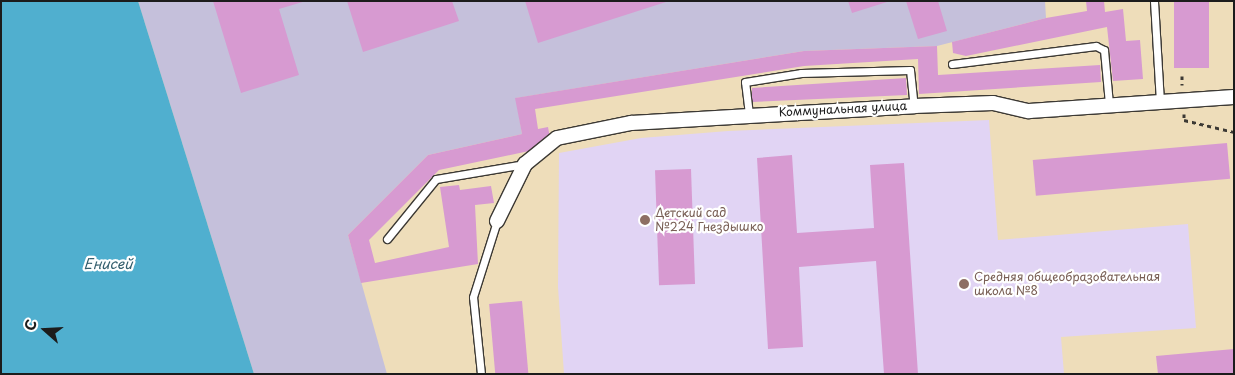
<!DOCTYPE html>
<html>
<head>
<meta charset="utf-8">
<style>
	body { margin:0 }
	#map { position:relative; width:1235px; height:375px; overflow:hidden; background:#eeddba; font-family:"Playpen Sans",sans-serif }
	div>[style] { position:absolute }
	[style*='--x'] { left:calc(var(--x)*1px); top:calc(var(--y)*1px); width:calc(var(--w)*1px); rotate:calc(var(--a)*1deg) }
	.built>* { inset:0; background:#e1d4f4 }
	.industrial>* { inset:0; background:#c5c0db }
	.water>* { inset:0; background:#50afcf }
	.building>* { inset:0; background:#d79ad1; transform-origin:0 0 }
	.path>* { height:3px; margin-top:-1.5px; transform-origin:0; background:repeating-linear-gradient(90deg,#3c3934 0 4px,transparent 0 8px) }
	.roads { filter:drop-shadow(1px 0 #3c3934) drop-shadow(-1px 0 #3c3934) drop-shadow(0 1px #3c3934) drop-shadow(0 -1px #3c3934) }
	.lane>* { height:7px; margin:-3.5px; padding:0 3.5px; transform-origin:3.5px; border-radius:3.5px; background:#fff }
	.street>* { height:14px; margin:-7px; padding:0 7px; transform-origin:7px; border-radius:7px; background:#fff }
	.dots>* { width:14px; height:14px; translate:-50% -50%; box-sizing:border-box; border:2px solid #fff; border-radius:50% }
	span { translate:-50% -50%; white-space:nowrap; text-align:center; line-height:1.15; -webkit-text-stroke:4.5px #fff; paint-order:stroke }
	.street-label { font-size:12px; color:#1c1c1c }
	.education-label { font-size:12px; color:#785e54 }
	.left { translate:0 -50%; text-align:left }
	.water-label { font-size:14px; color:#335e6d; font-style:italic }
	.frame { position:absolute; inset:0; border:2px solid #1c1c1c; pointer-events:none }
	.north { position:absolute; left:20px; top:305px; width:50px; height:50px; -webkit-text-stroke:4px #fff; paint-order:stroke; rotate:289deg; font-size:14px; font-weight:700; line-height:20px; text-align:center; color:#1c1c1c }
	.north::after { content:''; display:block; margin:auto; width:18px; height:22px; background:#1c1c1c; clip-path:polygon(50% 0,100% 100%,50% 72%,0 100%) }
</style>
</head>
<body>
<div id="map">
	<div class="built">
		<i style="clip-path:polygon(989px 120px,998px 240px,1188px 224px,1196px 328px,1061px 337px,1064px 374px,564px 374px,558px 287px,559px 153px,641px 138px,728px 131px)"></i>
	</div>
	<div class="industrial">
		<i style="clip-path:polygon(138px 1px,1045px 1px,1046px 18px,937px 46px,804px 51px,516px 98px,522px 134px,428px 155px,348px 235px,387px 374px,254px 374px)"></i>
	</div>
	<div class="water">
		<i style="clip-path:polygon(1px 1px,138px 1px,254px 374px,1px 374px)"></i>
	</div>
	<div class="building">
		<i style="clip-path:polygon(213px 1px,306px 1px,279px 9px,299px 75px,241px 93px)"></i>
		<i style="clip-path:polygon(347px 1px,452px 1px,459px 21px,363px 52px)"></i>
		<i style="clip-path:polygon(525px 1px,666px 1px,666px 2px,538px 43px)"></i>
		<i style="clip-path:polygon(848px 1px,887px 1px,887px 2px,852px 13px)"></i>
		<i style="clip-path:polygon(906px 1px,938px 1px,947px 31px,918px 39px)"></i>
		<i style="clip-path:polygon(1086px 1px,1104px 1px,1105px 12px,1123px 9px,1126px 41px,1140px 40px,1143px 79px,1113px 81px,1107px 27px,966px 56px,953px 53px,952px 42px,1046px 18px,1087px 11px)"></i>
		<i style="left:1174px;top:1px;width:35px;height:67px"></i>
		<i style="clip-path:polygon(937px 46px,938px 75px,1100px 65px,1101px 82px,919px 94px,918px 59px,804px 66px,535px 109px,538px 129px,548px 127px,550px 138px,529px 151px,439px 170px,369px 240px,375px 263px,449px 247px,440px 187px,459px 185px,460px 190px,491px 186px,494px 203px,475px 205px,478px 264px,361px 283px,348px 235px,428px 155px,522px 134px,515px 98px,804px 51px)"></i>
		<i style="clip-path:polygon(906px 78px,907px 95px,752px 102px,752px 88px)"></i>
		<i style="left:1227px;top:143px;width:36px;height:195px;rotate:85deg"></i>
		<i style="clip-path:polygon(792px 155px,797px 233px,874px 228px,870px 165px,904px 163px,918px 374px,884px 374px,876px 261px,799px 267px,803px 347px,768px 349px,757px 158px)"></i>
		<i style="left:691px;top:169px;width:115px;height:36px;rotate:88deg"></i>
		<i style="left:522px;top:301px;width:73px;height:33px;rotate:85deg"></i>
		<i style="clip-path:polygon(1234px 349px,1234px 374px,1158px 374px,1156px 356px)"></i>
	</div>
	<div class="path">
		<i style="--x:1182;--y:76;--w:9;--a:90"></i>
		<i style="--x:1184;--y:114;--w:6;--a:90"></i>
		<i style="--x:1184;--y:120;--w:51;--a:13.5"></i>
	</div>
	<div class="roads">
		<div class="lane">
			<i style="--x:1154;--y:1;--w:100;--a:86.6"></i>
			<i style="--x:952;--y:64;--w:145;--a:-7.1"></i>
			<i style="--x:1096;--y:46;--w:9;--a:27"></i>
			<i style="--x:1104;--y:50;--w:54;--a:84.7"></i>
			<i style="--x:749;--y:114;--w:32;--a:-97"></i>
			<i style="--x:745;--y:82;--w:57;--a:-9.1"></i>
			<i style="--x:801;--y:73;--w:109;--a:-1.6"></i>
			<i style="--x:910;--y:70;--w:36;--a:84"></i>
			<i style="--x:387;--y:239;--w:77;--a:-50.8"></i>
			<i style="--x:436;--y:179;--w:90;--a:-9.6"></i>
			<i style="--x:481;--y:374;--w:77;--a:-95.9"></i>
			<i style="--x:473;--y:297;--w:80;--a:-72.5"></i>
		</div>
		<div class="street">
			<i style="--x:497;--y:221;--w:64;--a:-63.8"></i>
			<i style="--x:525;--y:164;--w:41;--a:-39.1"></i>
			<i style="--x:557;--y:138;--w:76;--a:-11.5"></i>
			<i style="--x:631;--y:123;--w:284;--a:-3.4"></i>
			<i style="--x:914;--y:106;--w:79;--a:-2.2"></i>
			<i style="--x:993;--y:103;--w:37;--a:13"></i>
			<i style="--x:1029;--y:111;--w:205;--a:-3.9"></i>
		</div>
	</div>
	<div class="dots">
		<i style="left:645px;top:220px;background:#8d6e63"></i>
		<i style="left:964px;top:284px;background:#8d6e63"></i>
	</div>
	<div class="street-label">
		<span style="left:843px;top:109px;rotate:-3deg">Коммунальная улица</span>
	</div>
	<div class="education-label">
		<span class="left" style="left:655px;top:220px">Детский сад<br>№224 Гнездышко</span>
		<span class="left" style="left:974px;top:284px">Средняя общеобразовательная<br>школа №8</span>
	</div>
	<div class="water-label">
		<span style="left:108px;top:264px">Енисей</span>
	</div>
	<div class="frame"></div>
	<div class="north">С</div>
</div>
</body>
</html>
